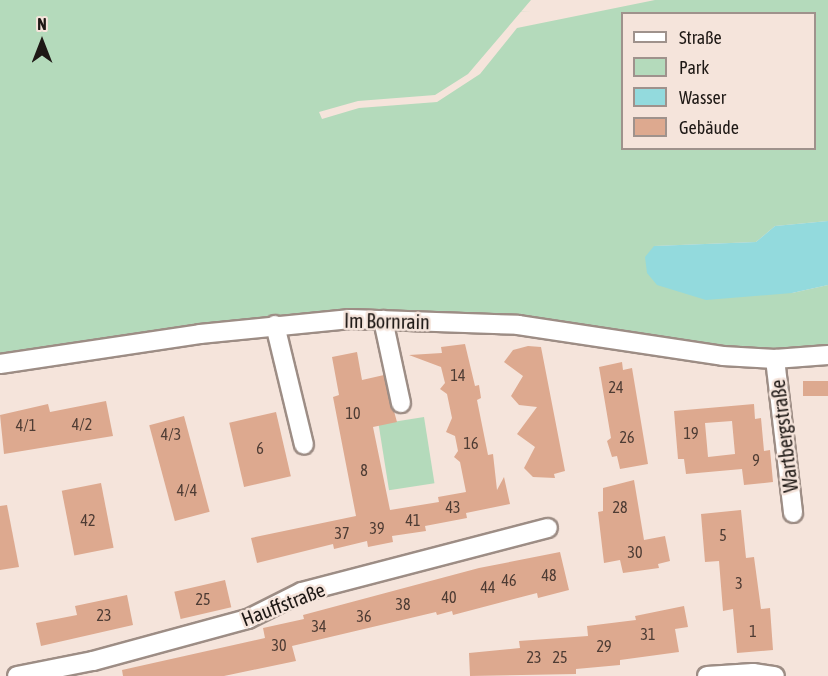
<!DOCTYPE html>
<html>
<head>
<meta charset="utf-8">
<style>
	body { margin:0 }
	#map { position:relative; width:828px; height:676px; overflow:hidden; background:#f5e4db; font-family:"Asap Condensed",sans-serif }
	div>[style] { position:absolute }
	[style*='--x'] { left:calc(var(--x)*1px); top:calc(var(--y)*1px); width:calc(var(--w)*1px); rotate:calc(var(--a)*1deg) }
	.green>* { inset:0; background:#b4dabb; transform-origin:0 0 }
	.water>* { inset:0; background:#93dadd }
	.building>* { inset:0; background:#dda98f; transform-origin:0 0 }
	.roads { filter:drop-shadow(2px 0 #9d8d85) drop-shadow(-2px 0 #9d8d85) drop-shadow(0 2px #9d8d85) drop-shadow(0 -2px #9d8d85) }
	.minor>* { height:18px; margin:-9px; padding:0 9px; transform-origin:9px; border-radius:9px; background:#fff }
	span { translate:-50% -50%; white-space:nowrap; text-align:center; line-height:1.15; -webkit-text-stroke:5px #f5e4db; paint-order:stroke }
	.number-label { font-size:16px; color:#4e3c34 }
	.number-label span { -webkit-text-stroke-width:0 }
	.street-label { font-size:20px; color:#1e1815 }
	.legend { position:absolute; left:621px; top:12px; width:195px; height:138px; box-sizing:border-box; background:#f5e4db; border:2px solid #9f928c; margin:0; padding:8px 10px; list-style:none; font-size:18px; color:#1e1815 }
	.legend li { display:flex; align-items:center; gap:12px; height:30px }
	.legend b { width:30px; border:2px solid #9f928c }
	.north { position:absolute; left:12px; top:12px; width:60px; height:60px; -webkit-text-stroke:4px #f5e4db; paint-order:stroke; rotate:0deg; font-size:16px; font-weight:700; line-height:24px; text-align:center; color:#1e1815 }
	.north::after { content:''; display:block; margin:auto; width:21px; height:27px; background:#1e1815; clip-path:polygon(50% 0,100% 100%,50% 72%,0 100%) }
</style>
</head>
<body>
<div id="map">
	<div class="green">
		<i style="clip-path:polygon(evenodd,0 0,531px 0,468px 74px,435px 95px,358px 101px,319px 112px,322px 119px,359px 108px,437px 102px,480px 74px,517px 28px,655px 0,828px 0,828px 221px,775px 226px,756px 242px,654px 246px,792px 293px,828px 285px,828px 355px,775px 359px,517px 325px,350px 319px,0 364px,0 0,622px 14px,814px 14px,814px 148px,622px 148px,622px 14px)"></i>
		<i style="left:424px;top:417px;width:67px;height:46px;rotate:81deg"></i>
	</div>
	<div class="water">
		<i style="clip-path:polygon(828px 221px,828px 285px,792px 293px,706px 300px,657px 285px,647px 273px,645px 257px,654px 246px,756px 242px,775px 226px)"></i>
	</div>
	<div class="building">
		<i style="clip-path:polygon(465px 344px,475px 386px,479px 385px,481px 398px,477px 400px,488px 455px,493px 454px,497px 490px,504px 477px,510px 504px,466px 513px,467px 518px,425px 526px,426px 531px,392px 536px,393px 542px,368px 547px,367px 541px,334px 549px,333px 544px,257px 563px,251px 538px,356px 516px,333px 397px,339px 395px,332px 357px,357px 352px,362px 380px,384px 375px,397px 422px,373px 427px,390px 510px,439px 502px,438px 497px,466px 492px,460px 462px,454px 457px,458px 451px,455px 436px,446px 432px,452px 418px,447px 394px,440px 389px,445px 383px,441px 367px,409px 355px,442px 353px,441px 347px)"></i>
		<i style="clip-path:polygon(528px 346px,541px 347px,565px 471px,554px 474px,555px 478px,533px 477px,524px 468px,535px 447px,517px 434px,537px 407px,519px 405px,511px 396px,523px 376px,504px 362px,513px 350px)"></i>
		<i style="clip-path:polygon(622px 362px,623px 370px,632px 368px,648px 464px,620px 469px,617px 456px,612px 457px,607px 441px,611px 438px,599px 367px)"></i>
		<i style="left:828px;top:381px;width:15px;height:25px;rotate:90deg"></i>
		<i style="clip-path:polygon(106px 401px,113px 436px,4px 454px,0 415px,48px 404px,50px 412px)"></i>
		<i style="clip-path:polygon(evenodd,754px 404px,755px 419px,761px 418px,764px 451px,770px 450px,773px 482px,744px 485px,742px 469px,686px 474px,684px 459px,678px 459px,674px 411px,754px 404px,732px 421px,735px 454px,708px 457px,705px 423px,732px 421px)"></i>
		<i style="left:276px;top:412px;width:66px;height:48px;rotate:77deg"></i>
		<i style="left:184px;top:416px;width:99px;height:36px;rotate:75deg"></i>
		<i style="clip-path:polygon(634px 480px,644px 540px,665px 536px,670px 561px,658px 564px,659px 568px,623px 573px,620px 560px,604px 563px,598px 512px,603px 511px,603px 488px)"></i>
		<i style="left:101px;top:483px;width:66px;height:40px;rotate:79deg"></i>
		<i style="clip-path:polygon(7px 505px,19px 567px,0 570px,0 506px)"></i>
		<i style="clip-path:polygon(741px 510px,746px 558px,754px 557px,761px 609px,770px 608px,773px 650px,737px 653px,733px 609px,723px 611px,719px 561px,705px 562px,701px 514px)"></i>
		<i style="clip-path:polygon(560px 552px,569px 590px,538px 598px,537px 593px,453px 615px,452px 611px,437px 615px,436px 612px,292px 646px,296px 661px,224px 676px,123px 676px,122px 670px,265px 638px,263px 628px,304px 619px,303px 615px,479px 568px)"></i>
		<i style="left:225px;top:580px;width:28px;height:52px;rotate:77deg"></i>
		<i style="clip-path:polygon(127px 595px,133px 625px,41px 646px,36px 623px,77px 615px,75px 606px)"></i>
		<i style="clip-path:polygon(684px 606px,688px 627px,675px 629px,679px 652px,620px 660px,620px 665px,576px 669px,576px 674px,470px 676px,469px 653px,520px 648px,519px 641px,588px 636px,587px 626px,636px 620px,635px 616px)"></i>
	</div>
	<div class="roads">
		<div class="minor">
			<i style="--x:383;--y:320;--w:85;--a:77.8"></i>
			<i style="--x:275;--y:325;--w:123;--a:76.4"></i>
			<i style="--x:775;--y:359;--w:155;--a:83.3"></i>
			<i style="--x:0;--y:364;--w:202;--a:-8.5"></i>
			<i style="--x:200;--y:334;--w:151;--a:-5.7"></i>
			<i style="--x:350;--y:319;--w:168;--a:2"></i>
			<i style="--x:518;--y:325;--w:207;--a:8.6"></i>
			<i style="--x:723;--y:356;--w:52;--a:3.3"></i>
			<i style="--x:775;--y:359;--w:53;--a:-4.3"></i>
			<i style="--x:17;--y:676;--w:77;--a:-11.2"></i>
			<i style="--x:93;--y:661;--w:161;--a:-15.2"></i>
			<i style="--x:248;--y:619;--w:60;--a:-26.6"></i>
			<i style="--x:302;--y:592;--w:254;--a:-14.6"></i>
			<i style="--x:707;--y:676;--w:46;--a:-3.7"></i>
			<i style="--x:753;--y:673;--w:22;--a:8"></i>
		</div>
	</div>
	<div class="number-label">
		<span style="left:458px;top:375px">14</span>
		<span style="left:616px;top:387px">24</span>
		<span style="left:353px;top:413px">10</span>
		<span style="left:82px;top:424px">4/2</span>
		<span style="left:26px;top:425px">4/1</span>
		<span style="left:691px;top:433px">19</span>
		<span style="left:171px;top:434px">4/3</span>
		<span style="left:627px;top:437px">26</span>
		<span style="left:471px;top:443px">16</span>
		<span style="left:260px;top:448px">6</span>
		<span style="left:756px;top:460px">9</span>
		<span style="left:364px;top:470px">8</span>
		<span style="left:187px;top:490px">4/4</span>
		<span style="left:453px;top:507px">43</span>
		<span style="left:620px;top:507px">28</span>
		<span style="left:88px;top:520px">42</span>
		<span style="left:413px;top:520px">41</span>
		<span style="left:377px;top:528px">39</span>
		<span style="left:342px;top:533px">37</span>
		<span style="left:723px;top:535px">5</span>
		<span style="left:635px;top:552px">30</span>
		<span style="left:549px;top:575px">48</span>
		<span style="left:509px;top:580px">46</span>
		<span style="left:739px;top:583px">3</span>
		<span style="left:488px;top:587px">44</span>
		<span style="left:449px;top:597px">40</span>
		<span style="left:203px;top:599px">25</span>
		<span style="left:403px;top:604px">38</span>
		<span style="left:104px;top:615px">23</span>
		<span style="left:364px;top:616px">36</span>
		<span style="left:319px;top:626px">34</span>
		<span style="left:753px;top:631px">1</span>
		<span style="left:648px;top:634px">31</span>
		<span style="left:279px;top:645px">30</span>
		<span style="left:604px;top:646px">29</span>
		<span style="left:534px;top:657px">23</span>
		<span style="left:560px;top:657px">25</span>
	</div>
	<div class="street-label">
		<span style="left:387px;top:321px;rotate:1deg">Im Bornrain</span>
		<span style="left:784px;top:436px;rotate:-97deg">Wartbergstraße</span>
		<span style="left:283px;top:604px;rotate:-21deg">Hauffstraße</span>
	</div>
	<ul class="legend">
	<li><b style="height:8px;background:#fff"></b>Straße</li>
	<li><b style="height:16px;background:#b4dabb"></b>Park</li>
	<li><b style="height:16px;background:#93dadd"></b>Wasser</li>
	<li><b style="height:16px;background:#dda98f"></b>Gebäude</li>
	</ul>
	<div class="north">N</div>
</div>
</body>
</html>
